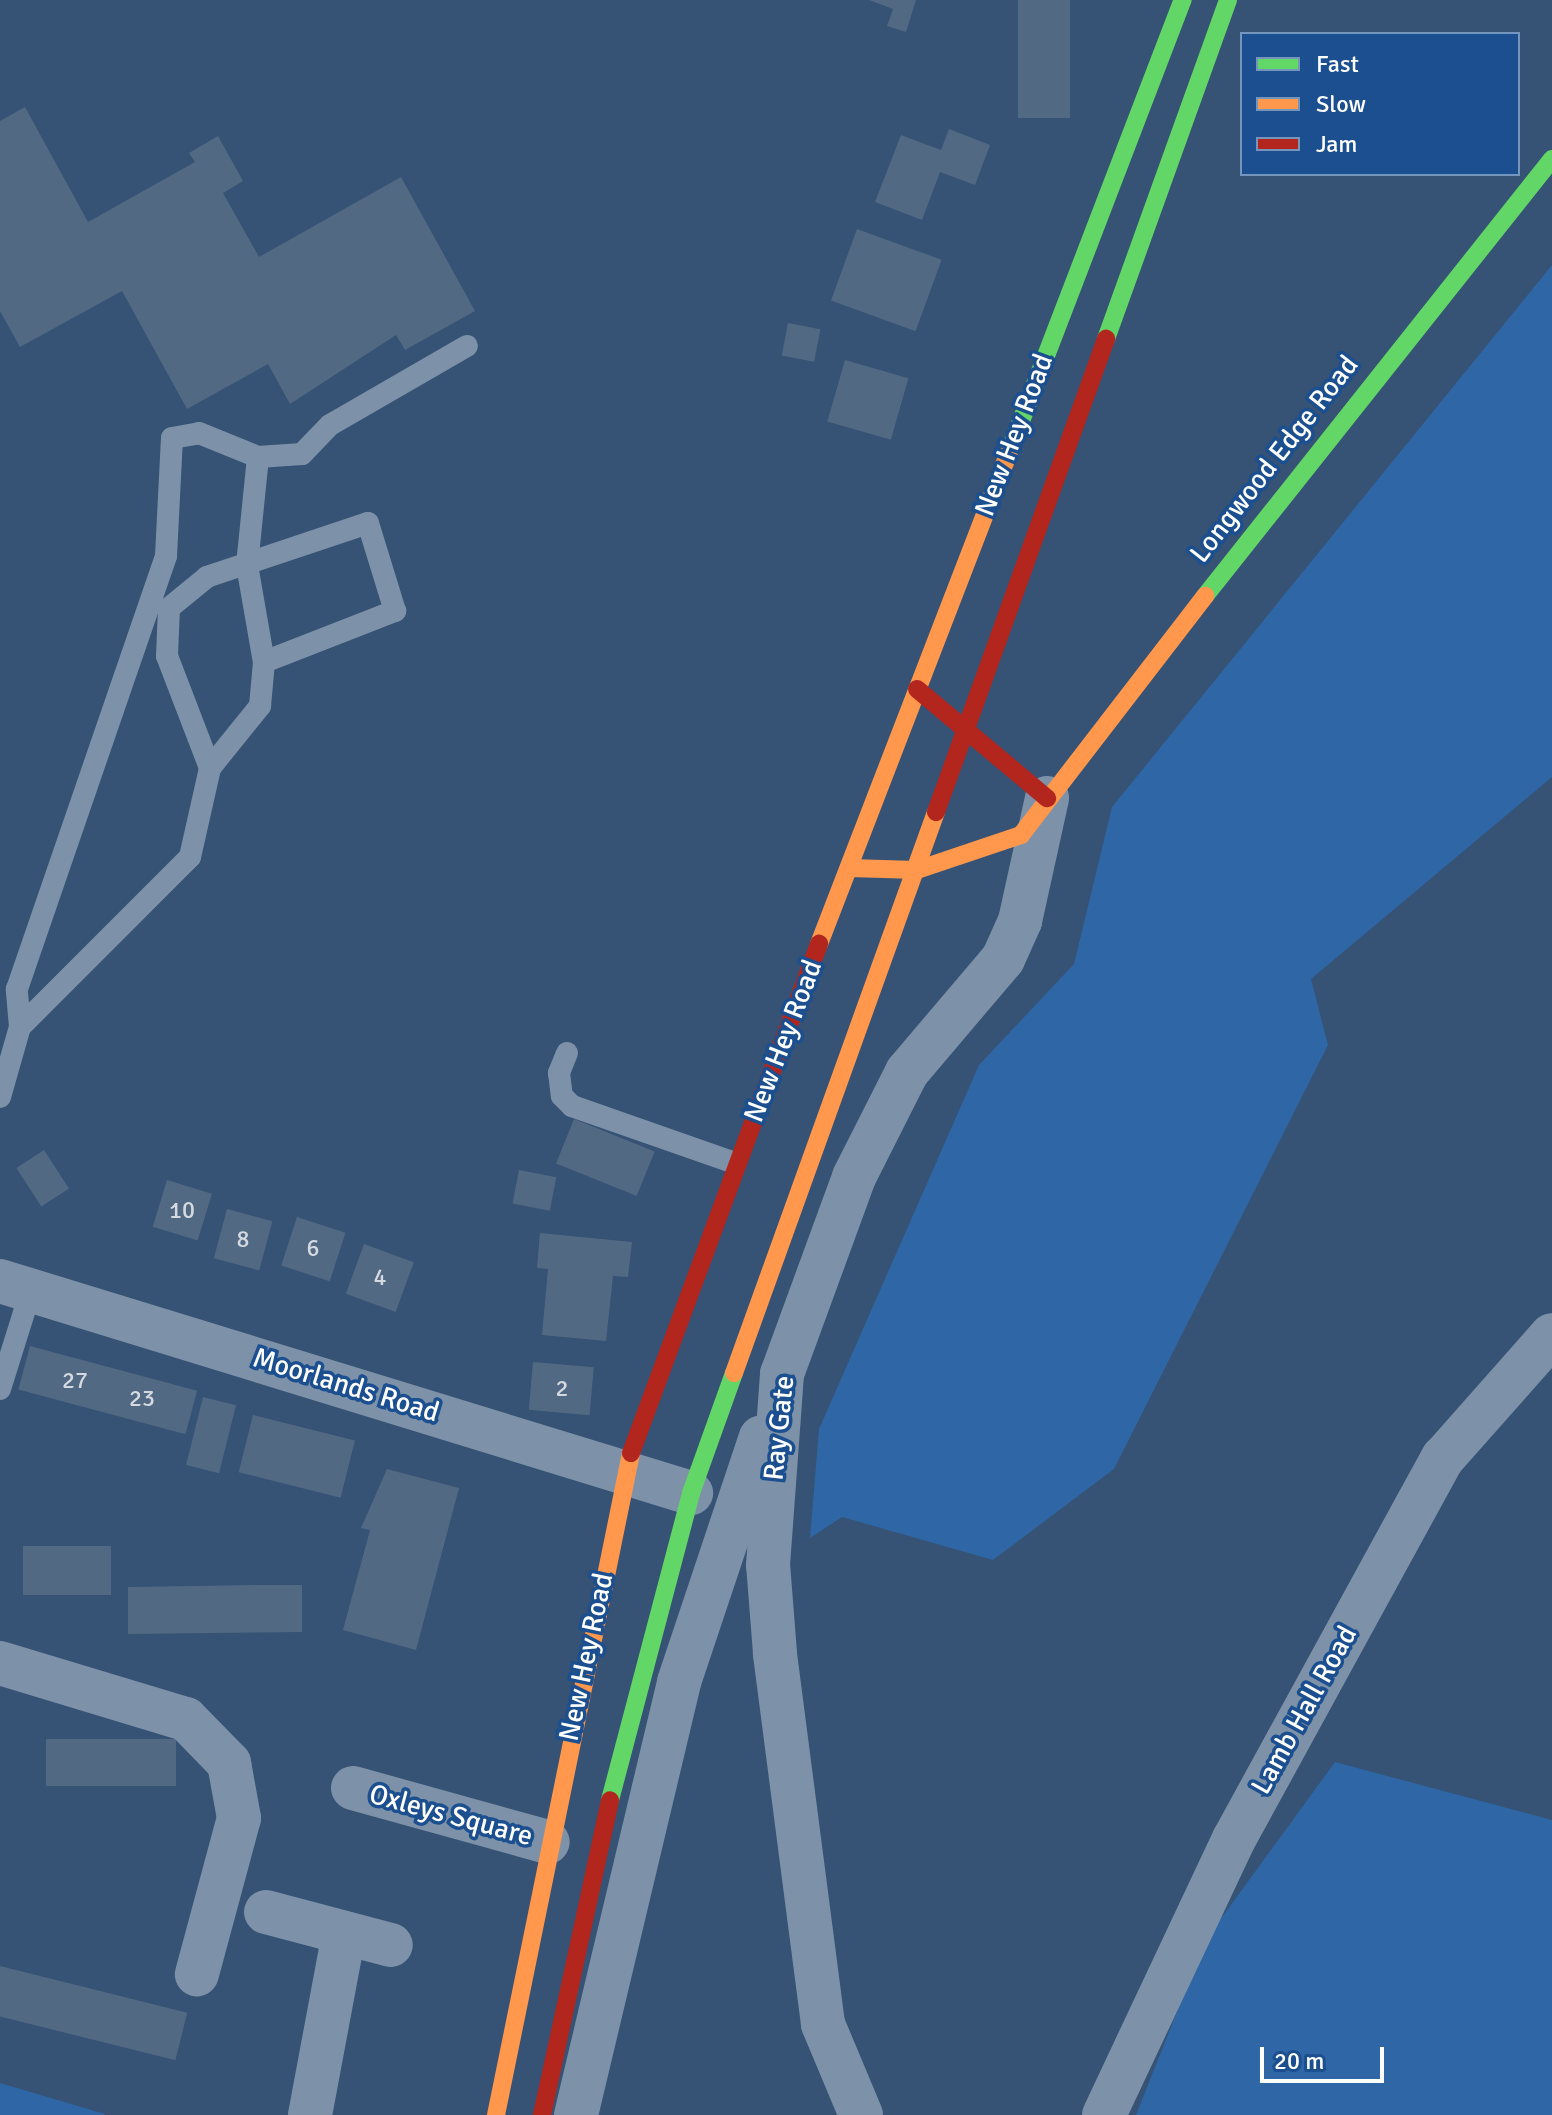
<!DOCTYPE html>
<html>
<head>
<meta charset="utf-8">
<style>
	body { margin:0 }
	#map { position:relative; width:1552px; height:2115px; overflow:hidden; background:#365274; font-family:Signika,sans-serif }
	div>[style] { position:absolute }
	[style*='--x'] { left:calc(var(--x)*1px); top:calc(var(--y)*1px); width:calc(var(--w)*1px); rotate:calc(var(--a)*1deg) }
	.green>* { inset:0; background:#2f66a5 }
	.building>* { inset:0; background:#526984; transform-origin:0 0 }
	.lane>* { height:22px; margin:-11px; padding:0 11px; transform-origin:11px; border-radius:11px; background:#7d92a8 }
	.street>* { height:44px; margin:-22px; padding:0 22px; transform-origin:22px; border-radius:22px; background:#7d92a8 }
	.fast>* { height:18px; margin:-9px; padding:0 9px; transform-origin:9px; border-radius:9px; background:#63d668 }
	.slow>* { height:18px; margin:-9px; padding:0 9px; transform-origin:9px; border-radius:9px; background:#ff974d }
	.jam>* { height:18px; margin:-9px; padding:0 9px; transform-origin:9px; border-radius:9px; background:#b3261e }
	span { translate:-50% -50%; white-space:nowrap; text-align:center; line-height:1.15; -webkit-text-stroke:7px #1b4f8f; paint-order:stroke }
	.number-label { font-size:24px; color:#d4dae0 }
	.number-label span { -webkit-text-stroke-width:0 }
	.street-label { font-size:28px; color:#fff }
	.legend { position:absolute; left:1240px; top:32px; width:280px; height:144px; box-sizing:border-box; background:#1b4f8f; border:2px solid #7695bc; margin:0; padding:10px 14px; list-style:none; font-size:24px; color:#fff }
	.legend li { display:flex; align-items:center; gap:16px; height:40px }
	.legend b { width:40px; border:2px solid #7695bc }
	.scale { position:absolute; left:1260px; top:2047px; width:124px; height:36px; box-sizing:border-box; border:4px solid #fff; border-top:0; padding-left:10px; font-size:24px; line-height:28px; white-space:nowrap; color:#fff; -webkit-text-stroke:6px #1b4f8f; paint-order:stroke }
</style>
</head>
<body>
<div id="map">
	<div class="green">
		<i style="clip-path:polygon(1552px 265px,1552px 777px,1311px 979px,1328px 1045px,1114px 1469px,993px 1560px,842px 1517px,810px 1538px,819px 1429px,979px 1065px,1074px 964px,1112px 807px)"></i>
		<i style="clip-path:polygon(1335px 1762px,1552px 1820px,1552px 2115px,1136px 2115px,1206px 1939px)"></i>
		<i style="clip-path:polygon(0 2083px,105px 2114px,105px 2115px,0 2115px)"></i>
	</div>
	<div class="building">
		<i style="clip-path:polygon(869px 0,916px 0,906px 32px,887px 26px,893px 9px)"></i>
		<i style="left:1018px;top:0;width:52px;height:118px"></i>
		<i style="clip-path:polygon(25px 107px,88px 222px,195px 162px,189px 153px,218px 136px,243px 181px,223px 193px,259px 257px,401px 177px,475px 311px,405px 350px,396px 335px,290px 404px,268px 364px,187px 409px,122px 291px,20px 347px,0 311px,0 121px)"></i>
		<i style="clip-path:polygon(949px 129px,990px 145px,975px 185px,940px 172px,922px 220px,875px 202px,901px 135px,941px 150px)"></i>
		<i style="left:857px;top:229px;width:90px;height:76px;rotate:20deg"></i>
		<i style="left:788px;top:323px;width:33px;height:33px;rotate:11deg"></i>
		<i style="left:845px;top:360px;width:66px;height:64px;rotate:16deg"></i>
		<i style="left:574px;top:1119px;width:87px;height:48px;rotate:22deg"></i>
		<i style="left:44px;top:1150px;width:46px;height:33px;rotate:57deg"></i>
		<i style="left:519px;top:1170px;width:38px;height:34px;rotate:11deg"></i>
		<i style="left:167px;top:1180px;width:47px;height:49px;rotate:17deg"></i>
		<i style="left:227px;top:1209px;width:47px;height:51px;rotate:15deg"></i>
		<i style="left:297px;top:1217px;width:51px;height:51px;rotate:18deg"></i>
		<i style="clip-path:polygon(540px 1233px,632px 1242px,628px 1277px,613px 1276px,606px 1341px,542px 1335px,548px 1269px,537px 1268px)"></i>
		<i style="left:364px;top:1244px;width:53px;height:53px;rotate:20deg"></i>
		<i style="left:30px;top:1346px;width:173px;height:45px;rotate:15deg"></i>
		<i style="left:533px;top:1362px;width:61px;height:48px;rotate:5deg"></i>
		<i style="left:203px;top:1397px;width:34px;height:70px;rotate:14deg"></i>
		<i style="left:253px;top:1415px;width:105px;height:59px;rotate:14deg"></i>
		<i style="clip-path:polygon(387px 1469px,459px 1488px,416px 1650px,343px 1630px,370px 1530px,361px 1528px)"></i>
		<i style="left:23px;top:1546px;width:88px;height:49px"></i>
		<i style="clip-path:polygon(258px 1585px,302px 1585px,302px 1632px,128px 1634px,128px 1587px)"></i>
		<i style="left:176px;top:1739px;width:47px;height:130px;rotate:90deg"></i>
		<i style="left:0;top:1966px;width:193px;height:49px;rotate:14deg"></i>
	</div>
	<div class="lane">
		<i style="--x:258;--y:457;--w:109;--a:95.8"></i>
		<i style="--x:247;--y:565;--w:98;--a:80.1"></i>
		<i style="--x:20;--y:1027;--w:38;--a:-95"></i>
		<i style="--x:17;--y:989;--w:458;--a:-71"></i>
		<i style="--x:166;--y:556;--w:118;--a:-87.1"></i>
		<i style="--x:172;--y:438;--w:27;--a:-10"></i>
		<i style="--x:199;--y:433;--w:64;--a:22.1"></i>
		<i style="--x:258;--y:457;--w:44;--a:-3.9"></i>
		<i style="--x:302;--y:454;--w:40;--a:-46"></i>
		<i style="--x:330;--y:425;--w:158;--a:-30"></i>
		<i style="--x:567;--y:1053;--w:22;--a:112"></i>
		<i style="--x:559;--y:1073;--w:23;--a:83"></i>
		<i style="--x:562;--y:1096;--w:14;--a:45"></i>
		<i style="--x:572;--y:1106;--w:173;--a:19.3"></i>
		<i style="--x:0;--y:1097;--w:73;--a:-74.1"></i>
		<i style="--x:20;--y:1027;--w:240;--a:-45"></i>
		<i style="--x:190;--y:857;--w:91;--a:-77.3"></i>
		<i style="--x:210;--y:768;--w:80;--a:-51.1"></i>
		<i style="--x:260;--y:706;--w:44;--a:-84.8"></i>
		<i style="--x:264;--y:662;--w:141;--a:-21.3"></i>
		<i style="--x:395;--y:611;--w:92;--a:-107.1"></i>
		<i style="--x:368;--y:523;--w:170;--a:161.5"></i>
		<i style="--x:207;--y:577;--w:49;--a:140.8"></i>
		<i style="--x:169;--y:608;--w:48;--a:92.4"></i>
		<i style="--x:167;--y:656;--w:120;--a:69"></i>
		<i style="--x:0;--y:1389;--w:104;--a:-72.6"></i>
	</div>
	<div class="street">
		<i style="--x:0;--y:1281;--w:723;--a:17.06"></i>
		<i style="--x:0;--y:1663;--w:194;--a:16.8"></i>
		<i style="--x:186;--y:1719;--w:62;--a:45.7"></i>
		<i style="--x:229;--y:1763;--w:56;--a:79.7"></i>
		<i style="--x:239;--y:1818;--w:162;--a:105.1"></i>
		<i style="--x:353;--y:1788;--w:202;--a:15.5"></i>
		<i style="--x:266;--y:1912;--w:129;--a:14.8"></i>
		<i style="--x:310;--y:2115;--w:185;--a:-79.4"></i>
		<i style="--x:576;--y:2115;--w:445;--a:-76.6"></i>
		<i style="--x:679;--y:1682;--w:258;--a:-71.5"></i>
		<i style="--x:861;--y:2115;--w:99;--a:-112.7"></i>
		<i style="--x:823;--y:2024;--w:374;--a:-97.4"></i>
		<i style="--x:775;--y:1653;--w:88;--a:-94.5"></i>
		<i style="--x:768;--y:1565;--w:192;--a:-85.8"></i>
		<i style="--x:782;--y:1374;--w:210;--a:-69.9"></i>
		<i style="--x:854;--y:1177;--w:118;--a:-63.2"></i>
		<i style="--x:907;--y:1072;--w:148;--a:-49.7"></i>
		<i style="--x:1003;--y:959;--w:42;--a:-65.9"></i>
		<i style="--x:1020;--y:921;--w:126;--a:-77.6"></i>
		<i style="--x:1104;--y:2115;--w:305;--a:-64.8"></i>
		<i style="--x:1234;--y:1839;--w:435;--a:-61.3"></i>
		<i style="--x:1443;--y:1458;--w:164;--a:-48.5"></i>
	</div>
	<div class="fast">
		<i style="--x:1106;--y:339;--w:360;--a:-70.2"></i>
		<i style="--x:1011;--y:447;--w:479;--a:-69"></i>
		<i style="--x:1205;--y:596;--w:558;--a:-51.55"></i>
		<i style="--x:610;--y:1800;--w:318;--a:-75.2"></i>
		<i style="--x:691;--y:1493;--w:127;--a:-70.3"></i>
	</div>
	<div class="slow">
		<i style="--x:849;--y:868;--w:68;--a:1.7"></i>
		<i style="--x:917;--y:870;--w:110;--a:-18.6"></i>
		<i style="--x:1021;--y:835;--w:302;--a:-52.4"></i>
		<i style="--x:819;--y:944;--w:533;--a:-68.88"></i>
		<i style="--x:734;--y:1373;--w:596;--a:-70.2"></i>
		<i style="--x:496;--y:2115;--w:676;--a:-78.47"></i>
	</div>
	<div class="jam">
		<i style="--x:917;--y:689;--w:170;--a:40"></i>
		<i style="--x:936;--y:812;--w:503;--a:-70.23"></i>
		<i style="--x:631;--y:1453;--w:543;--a:-69.73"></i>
		<i style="--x:542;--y:2115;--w:322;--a:-77.8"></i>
	</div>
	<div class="number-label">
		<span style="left:182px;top:1211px">10</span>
		<span style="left:243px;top:1240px">8</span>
		<span style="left:313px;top:1249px">6</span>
		<span style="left:380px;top:1278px">4</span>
		<span style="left:75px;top:1381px">27</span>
		<span style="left:562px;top:1389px">2</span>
		<span style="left:142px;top:1399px">23</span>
	</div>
	<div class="street-label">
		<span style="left:1014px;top:435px;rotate:-69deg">New Hey Road</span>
		<span style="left:1274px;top:459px;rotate:-52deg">Longwood Edge Road</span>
		<span style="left:783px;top:1041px;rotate:-69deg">New Hey Road</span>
		<span style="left:346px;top:1385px;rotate:17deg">Moorlands Road</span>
		<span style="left:779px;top:1428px;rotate:-84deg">Ray Gate</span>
		<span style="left:586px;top:1657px;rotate:-78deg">New Hey Road</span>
		<span style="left:1304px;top:1710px;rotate:-61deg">Lamb Hall Road</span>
		<span style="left:451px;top:1815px;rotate:15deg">Oxleys Square</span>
	</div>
	<ul class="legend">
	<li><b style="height:10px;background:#63d668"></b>Fast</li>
	<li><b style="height:10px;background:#ff974d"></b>Slow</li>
	<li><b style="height:10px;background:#b3261e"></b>Jam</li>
	</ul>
	<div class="scale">20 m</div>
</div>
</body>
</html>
